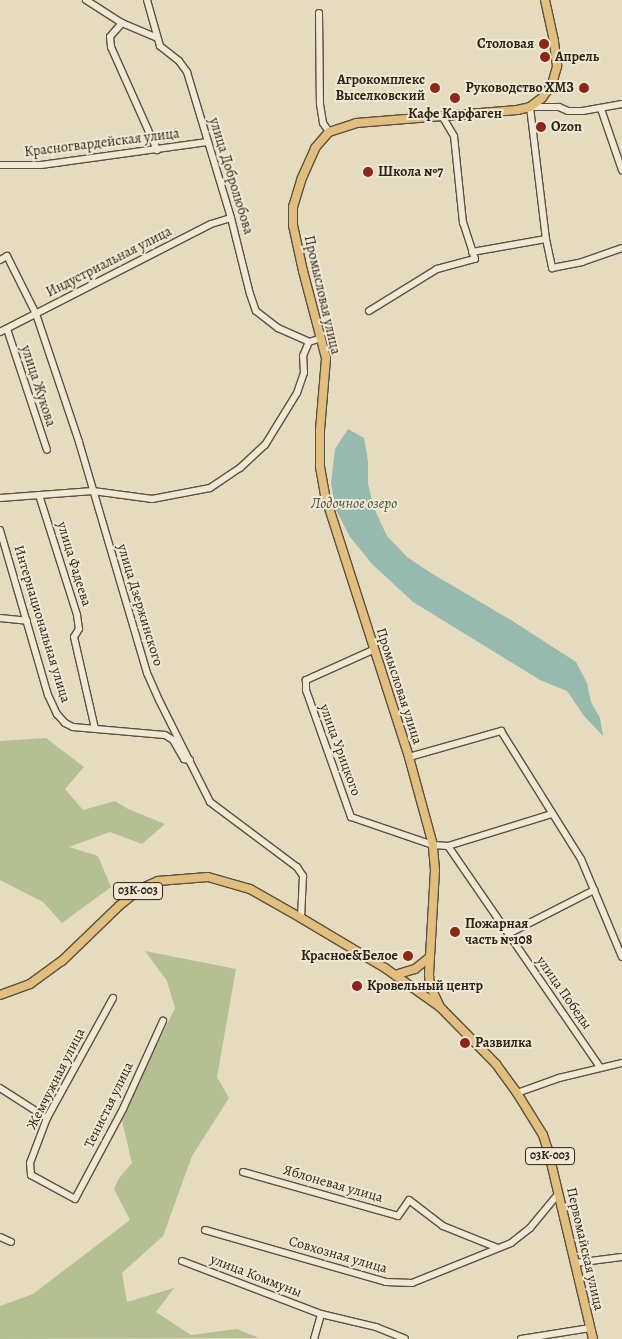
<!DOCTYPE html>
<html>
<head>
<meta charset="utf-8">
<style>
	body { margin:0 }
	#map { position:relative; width:622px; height:1339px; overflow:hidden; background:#e5dbbe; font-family:Alegreya,serif }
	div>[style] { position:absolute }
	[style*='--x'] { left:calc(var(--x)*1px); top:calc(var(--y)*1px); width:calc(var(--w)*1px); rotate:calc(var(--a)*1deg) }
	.green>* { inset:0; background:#b4c092 }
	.water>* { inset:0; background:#96bbae }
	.roads { filter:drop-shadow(1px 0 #5c513f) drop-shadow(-1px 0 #5c513f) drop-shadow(0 1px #5c513f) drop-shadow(0 -1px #5c513f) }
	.minor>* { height:6px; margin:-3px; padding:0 3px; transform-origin:3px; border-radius:3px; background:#eee8d5 }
	.major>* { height:8px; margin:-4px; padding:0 4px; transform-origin:4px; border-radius:4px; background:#e2be7f }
	.dots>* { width:14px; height:14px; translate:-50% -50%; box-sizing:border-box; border:2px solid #eee8d5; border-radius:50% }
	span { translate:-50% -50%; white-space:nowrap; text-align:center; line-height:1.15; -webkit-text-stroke:4px #eee8d5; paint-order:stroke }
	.shield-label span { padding:1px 4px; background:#eee8d5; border:1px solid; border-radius:4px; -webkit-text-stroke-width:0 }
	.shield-label { font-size:12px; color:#2e2315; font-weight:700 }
	.poi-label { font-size:14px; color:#2e2315; font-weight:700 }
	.right { translate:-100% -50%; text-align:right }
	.left { translate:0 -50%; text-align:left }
	.street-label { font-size:14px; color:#2e2315 }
	.water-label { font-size:15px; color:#4d5143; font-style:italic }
</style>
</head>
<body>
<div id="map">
	<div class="green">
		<i style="clip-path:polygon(46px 738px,84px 767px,65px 789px,83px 810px,115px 801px,128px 809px,165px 824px,142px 844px,110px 832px,69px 847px,98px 856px,111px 887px,62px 923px,43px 902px,0 880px,0 741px)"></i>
		<i style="clip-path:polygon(145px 951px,236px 969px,217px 1077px,229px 1098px,192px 1156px,163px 1236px,122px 1273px,127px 1302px,174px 1288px,156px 1312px,191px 1335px,237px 1329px,259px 1338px,0 1339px,0 1306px,33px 1294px,130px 1220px,114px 1189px,119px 1178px,132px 1163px,121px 1117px,175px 1008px,167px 981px)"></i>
	</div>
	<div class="water">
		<i style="clip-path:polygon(348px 429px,364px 438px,368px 461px,368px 484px,374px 508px,387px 536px,407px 557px,431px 573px,511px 620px,576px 662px,587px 683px,591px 702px,600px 718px,603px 736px,584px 716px,567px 691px,540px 680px,413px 602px,372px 564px,350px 537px,336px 510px,331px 483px,335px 449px)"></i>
	</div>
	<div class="roads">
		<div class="minor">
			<i style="--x:86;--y:0;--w:43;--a:32.6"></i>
			<i style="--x:122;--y:23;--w:38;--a:23"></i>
			<i style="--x:147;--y:0;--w:48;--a:74.2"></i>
			<i style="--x:160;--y:46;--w:24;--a:38"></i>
			<i style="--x:179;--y:61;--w:14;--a:54"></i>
			<i style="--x:187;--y:72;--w:152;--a:73.2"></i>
			<i style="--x:231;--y:218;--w:78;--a:76"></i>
			<i style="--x:250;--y:294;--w:18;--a:71"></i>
			<i style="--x:256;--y:311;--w:28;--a:38"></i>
			<i style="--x:278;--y:328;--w:34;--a:24"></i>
			<i style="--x:319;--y:13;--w:91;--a:89.4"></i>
			<i style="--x:320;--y:104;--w:19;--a:81"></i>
			<i style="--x:323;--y:123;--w:11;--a:56"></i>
			<i style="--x:122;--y:23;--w:18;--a:131"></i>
			<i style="--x:110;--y:37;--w:10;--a:84"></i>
			<i style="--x:111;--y:47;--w:113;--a:65.9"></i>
			<i style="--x:622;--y:104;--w:40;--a:170"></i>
			<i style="--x:583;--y:111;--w:15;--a:180"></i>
			<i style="--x:568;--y:111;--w:10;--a:-156"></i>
			<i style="--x:559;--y:107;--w:29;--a:180"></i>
			<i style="--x:530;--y:107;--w:133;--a:83.1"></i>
			<i style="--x:546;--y:239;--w:30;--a:78"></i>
			<i style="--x:552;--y:268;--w:31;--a:-11"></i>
			<i style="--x:582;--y:262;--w:42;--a:-19.3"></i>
			<i style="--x:601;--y:109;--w:65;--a:71"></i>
			<i style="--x:0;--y:165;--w:41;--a:0"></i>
			<i style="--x:41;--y:165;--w:168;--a:-7.9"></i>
			<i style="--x:472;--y:252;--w:75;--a:-10"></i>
			<i style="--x:0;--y:260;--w:8;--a:-30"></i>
			<i style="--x:7;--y:256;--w:65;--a:63.4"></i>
			<i style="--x:36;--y:314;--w:135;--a:71.4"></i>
			<i style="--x:79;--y:442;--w:241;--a:73.6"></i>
			<i style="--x:147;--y:673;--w:30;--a:66"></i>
			<i style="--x:159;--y:700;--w:114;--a:63.4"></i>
			<i style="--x:210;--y:802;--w:109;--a:36.8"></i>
			<i style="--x:297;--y:867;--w:11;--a:56"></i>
			<i style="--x:303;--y:876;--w:42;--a:92.7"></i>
			<i style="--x:369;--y:311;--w:80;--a:-31.7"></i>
			<i style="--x:437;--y:269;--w:39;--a:-15"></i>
			<i style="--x:475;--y:259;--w:38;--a:-108"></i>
			<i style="--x:463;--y:223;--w:87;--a:-95.9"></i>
			<i style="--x:454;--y:136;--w:23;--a:-121"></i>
			<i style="--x:7;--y:329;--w:127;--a:71.7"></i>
			<i style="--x:0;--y:332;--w:237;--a:-27.1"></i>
			<i style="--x:211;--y:224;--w:21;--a:-17"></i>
			<i style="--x:39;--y:495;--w:126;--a:72.4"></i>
			<i style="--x:77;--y:615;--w:14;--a:82"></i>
			<i style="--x:79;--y:629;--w:9;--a:122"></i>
			<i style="--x:74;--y:637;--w:94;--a:77.1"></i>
			<i style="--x:0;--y:498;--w:93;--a:-4.3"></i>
			<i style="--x:93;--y:491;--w:60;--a:7.7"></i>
			<i style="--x:152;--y:499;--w:59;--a:-10.7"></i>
			<i style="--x:210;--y:488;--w:36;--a:-34"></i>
			<i style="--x:240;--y:468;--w:34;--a:-43"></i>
			<i style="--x:265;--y:445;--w:61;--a:-58.4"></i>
			<i style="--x:297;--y:393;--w:21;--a:-71"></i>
			<i style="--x:304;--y:373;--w:17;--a:-93"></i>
			<i style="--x:303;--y:356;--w:15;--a:-67"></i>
			<i style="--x:309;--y:342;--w:13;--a:-18"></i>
			<i style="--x:0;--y:530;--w:172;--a:73.8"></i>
			<i style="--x:48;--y:695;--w:21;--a:65"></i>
			<i style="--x:57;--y:714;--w:12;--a:48"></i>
			<i style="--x:65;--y:723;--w:9;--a:27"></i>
			<i style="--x:73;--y:727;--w:92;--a:5"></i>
			<i style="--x:165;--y:735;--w:9;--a:32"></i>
			<i style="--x:173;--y:740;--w:22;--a:60"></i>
			<i style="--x:184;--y:759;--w:6;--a:9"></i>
			<i style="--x:0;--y:618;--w:27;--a:6"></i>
			<i style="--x:375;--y:649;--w:76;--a:155.8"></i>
			<i style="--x:306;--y:680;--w:10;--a:90"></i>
			<i style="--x:306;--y:690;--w:135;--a:70.5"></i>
			<i style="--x:351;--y:817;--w:87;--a:18.9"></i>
			<i style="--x:433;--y:845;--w:15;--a:4"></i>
			<i style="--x:448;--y:846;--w:268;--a:55.5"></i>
			<i style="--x:409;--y:757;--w:96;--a:-15.8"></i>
			<i style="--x:501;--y:731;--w:151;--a:58"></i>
			<i style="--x:581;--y:859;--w:106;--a:67.3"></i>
			<i style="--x:448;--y:846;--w:109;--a:-17.1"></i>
			<i style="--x:508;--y:934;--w:97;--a:-27.1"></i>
			<i style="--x:113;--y:998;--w:137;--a:118.8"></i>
			<i style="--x:47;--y:1118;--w:48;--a:110.7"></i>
			<i style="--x:30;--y:1163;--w:12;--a:85"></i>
			<i style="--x:31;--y:1175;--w:50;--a:28.6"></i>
			<i style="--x:75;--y:1199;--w:102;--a:-61.9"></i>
			<i style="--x:123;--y:1109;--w:97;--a:-65.6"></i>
			<i style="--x:0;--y:1088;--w:56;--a:32.6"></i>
			<i style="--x:517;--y:1093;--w:45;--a:-19.7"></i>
			<i style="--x:559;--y:1078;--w:65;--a:-13.4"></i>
			<i style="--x:243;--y:1172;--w:161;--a:15.8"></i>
			<i style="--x:398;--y:1216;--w:19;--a:-55"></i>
			<i style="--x:409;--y:1200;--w:43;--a:37.4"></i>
			<i style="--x:443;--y:1226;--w:59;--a:21.8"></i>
			<i style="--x:205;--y:1230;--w:188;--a:16"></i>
			<i style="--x:386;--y:1282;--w:26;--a:2"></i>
			<i style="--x:412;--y:1283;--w:107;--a:-22"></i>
			<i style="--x:511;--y:1243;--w:24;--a:-38"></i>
			<i style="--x:530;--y:1228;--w:45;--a:-50.4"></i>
			<i style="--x:0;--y:1237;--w:12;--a:24"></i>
			<i style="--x:182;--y:1261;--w:149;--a:20.9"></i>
			<i style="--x:321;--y:1314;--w:57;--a:13.3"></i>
			<i style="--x:376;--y:1327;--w:31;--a:22"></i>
			<i style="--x:575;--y:1263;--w:47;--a:-7.3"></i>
			<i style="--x:314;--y:1339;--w:26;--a:-74"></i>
			<i style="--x:521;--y:1339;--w:70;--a:-9.1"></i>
		</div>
		<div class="major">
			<i style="--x:395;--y:975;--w:21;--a:-17"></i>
			<i style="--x:415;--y:969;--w:19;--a:-39"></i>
			<i style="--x:0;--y:995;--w:32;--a:-20"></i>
			<i style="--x:30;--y:984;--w:39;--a:-36"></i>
			<i style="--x:62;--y:961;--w:79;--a:-44"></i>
			<i style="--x:119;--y:906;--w:27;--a:-39"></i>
			<i style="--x:140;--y:889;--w:20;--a:-24"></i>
			<i style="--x:158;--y:881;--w:50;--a:-4.6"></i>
			<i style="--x:208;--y:877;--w:44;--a:15.9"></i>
			<i style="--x:250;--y:889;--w:59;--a:29.6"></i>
			<i style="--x:301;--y:918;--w:98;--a:30.8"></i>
			<i style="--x:385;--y:968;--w:67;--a:35.3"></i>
			<i style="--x:440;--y:1007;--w:80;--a:45.5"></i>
			<i style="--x:496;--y:1064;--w:36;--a:54"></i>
			<i style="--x:517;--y:1093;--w:49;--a:58.2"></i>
			<i style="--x:543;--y:1135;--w:16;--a:72"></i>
			<i style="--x:548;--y:1150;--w:194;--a:76.6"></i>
			<i style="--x:440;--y:1007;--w:23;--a:-115"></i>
			<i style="--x:430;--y:986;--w:12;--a:-95"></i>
			<i style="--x:429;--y:974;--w:104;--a:-86.7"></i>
			<i style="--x:435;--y:870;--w:25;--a:-95"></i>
			<i style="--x:433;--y:845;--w:91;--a:-105.3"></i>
			<i style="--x:409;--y:757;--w:275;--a:-107.8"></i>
			<i style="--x:325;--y:495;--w:29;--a:-100"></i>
			<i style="--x:320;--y:466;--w:36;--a:-90"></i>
			<i style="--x:320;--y:430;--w:72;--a:-85.2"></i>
			<i style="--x:326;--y:358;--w:90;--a:-104.8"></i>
			<i style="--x:303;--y:271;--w:47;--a:-102.3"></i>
			<i style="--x:293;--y:225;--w:18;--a:-90"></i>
			<i style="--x:293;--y:207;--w:28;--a:-73"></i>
			<i style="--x:301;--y:180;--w:35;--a:-66"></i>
			<i style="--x:315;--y:148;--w:21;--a:-49"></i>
			<i style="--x:329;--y:132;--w:28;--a:-18"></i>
			<i style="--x:356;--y:123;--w:162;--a:-4.6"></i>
			<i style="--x:517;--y:110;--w:13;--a:-13"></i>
			<i style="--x:530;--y:107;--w:15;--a:-37"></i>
			<i style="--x:542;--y:98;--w:17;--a:-54"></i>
			<i style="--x:552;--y:84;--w:19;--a:-74"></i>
			<i style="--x:557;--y:66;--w:25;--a:-97"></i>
			<i style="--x:554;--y:41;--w:42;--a:-102.4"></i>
		</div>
	</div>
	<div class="dots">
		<i style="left:544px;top:44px;background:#8f2418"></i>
		<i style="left:545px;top:57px;background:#8f2418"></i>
		<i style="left:435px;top:88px;background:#8f2418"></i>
		<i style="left:584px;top:88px;background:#8f2418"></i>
		<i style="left:455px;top:98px;background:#8f2418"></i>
		<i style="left:541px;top:127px;background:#8f2418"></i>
		<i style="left:368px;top:172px;background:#8f2418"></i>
		<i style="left:455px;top:932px;background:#8f2418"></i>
		<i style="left:408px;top:956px;background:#8f2418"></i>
		<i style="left:357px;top:986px;background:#8f2418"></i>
		<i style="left:465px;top:1043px;background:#8f2418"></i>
	</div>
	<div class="shield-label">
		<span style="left:138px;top:891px">03К-003</span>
		<span style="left:550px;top:1156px">03К-003</span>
	</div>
	<div class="poi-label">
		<span class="right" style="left:534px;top:44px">Столовая</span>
		<span class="left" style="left:555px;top:57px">Апрель</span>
		<span class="right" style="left:425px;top:88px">Агрокомплекс<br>Выселковский</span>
		<span class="right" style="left:574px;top:88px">Руководство ХМЗ</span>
		<span style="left:455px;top:114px">Кафе Карфаген</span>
		<span class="left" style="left:551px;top:127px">Ozon</span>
		<span class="left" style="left:378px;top:172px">Школа №7</span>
		<span class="left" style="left:465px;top:932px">Пожарная<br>часть №108</span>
		<span class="right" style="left:398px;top:956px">Красное&amp;Белое</span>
		<span class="left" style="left:367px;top:986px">Кровельный центр</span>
		<span class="left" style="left:475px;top:1043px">Развилка</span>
	</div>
	<div class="street-label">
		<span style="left:102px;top:143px;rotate:-7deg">Красногвардейская улица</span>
		<span style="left:231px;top:176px;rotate:73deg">улица Добролюбова</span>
		<span style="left:109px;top:262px;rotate:-27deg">Индустриальная улица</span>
		<span style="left:322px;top:295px;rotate:77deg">Промысловая улица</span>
		<span style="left:38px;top:386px;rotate:72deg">улица Жукова</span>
		<span style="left:74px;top:564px;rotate:73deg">улица Фадеева</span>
		<span style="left:140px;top:605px;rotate:73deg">улица Дзержинского</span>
		<span style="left:42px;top:624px;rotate:73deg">Интернациональная улица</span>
		<span style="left:399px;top:686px;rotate:72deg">Промысловая улица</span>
		<span style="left:340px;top:750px;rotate:70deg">улица Урицкого</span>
		<span style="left:564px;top:993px;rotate:55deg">улица Победы</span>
		<span style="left:56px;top:1079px;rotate:-63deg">Жемчужная улица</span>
		<span style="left:109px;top:1105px;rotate:-64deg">Тенистая улица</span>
		<span style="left:333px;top:1184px;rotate:16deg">Яблоневая улица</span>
		<span style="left:585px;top:1249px;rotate:77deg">Первомайская улица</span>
		<span style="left:338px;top:1255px;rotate:16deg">Совхозная улица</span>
		<span style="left:256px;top:1276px;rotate:21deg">улица Коммуны</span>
	</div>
	<div class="water-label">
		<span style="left:354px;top:504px">Лодочное озеро</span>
	</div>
</div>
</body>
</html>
